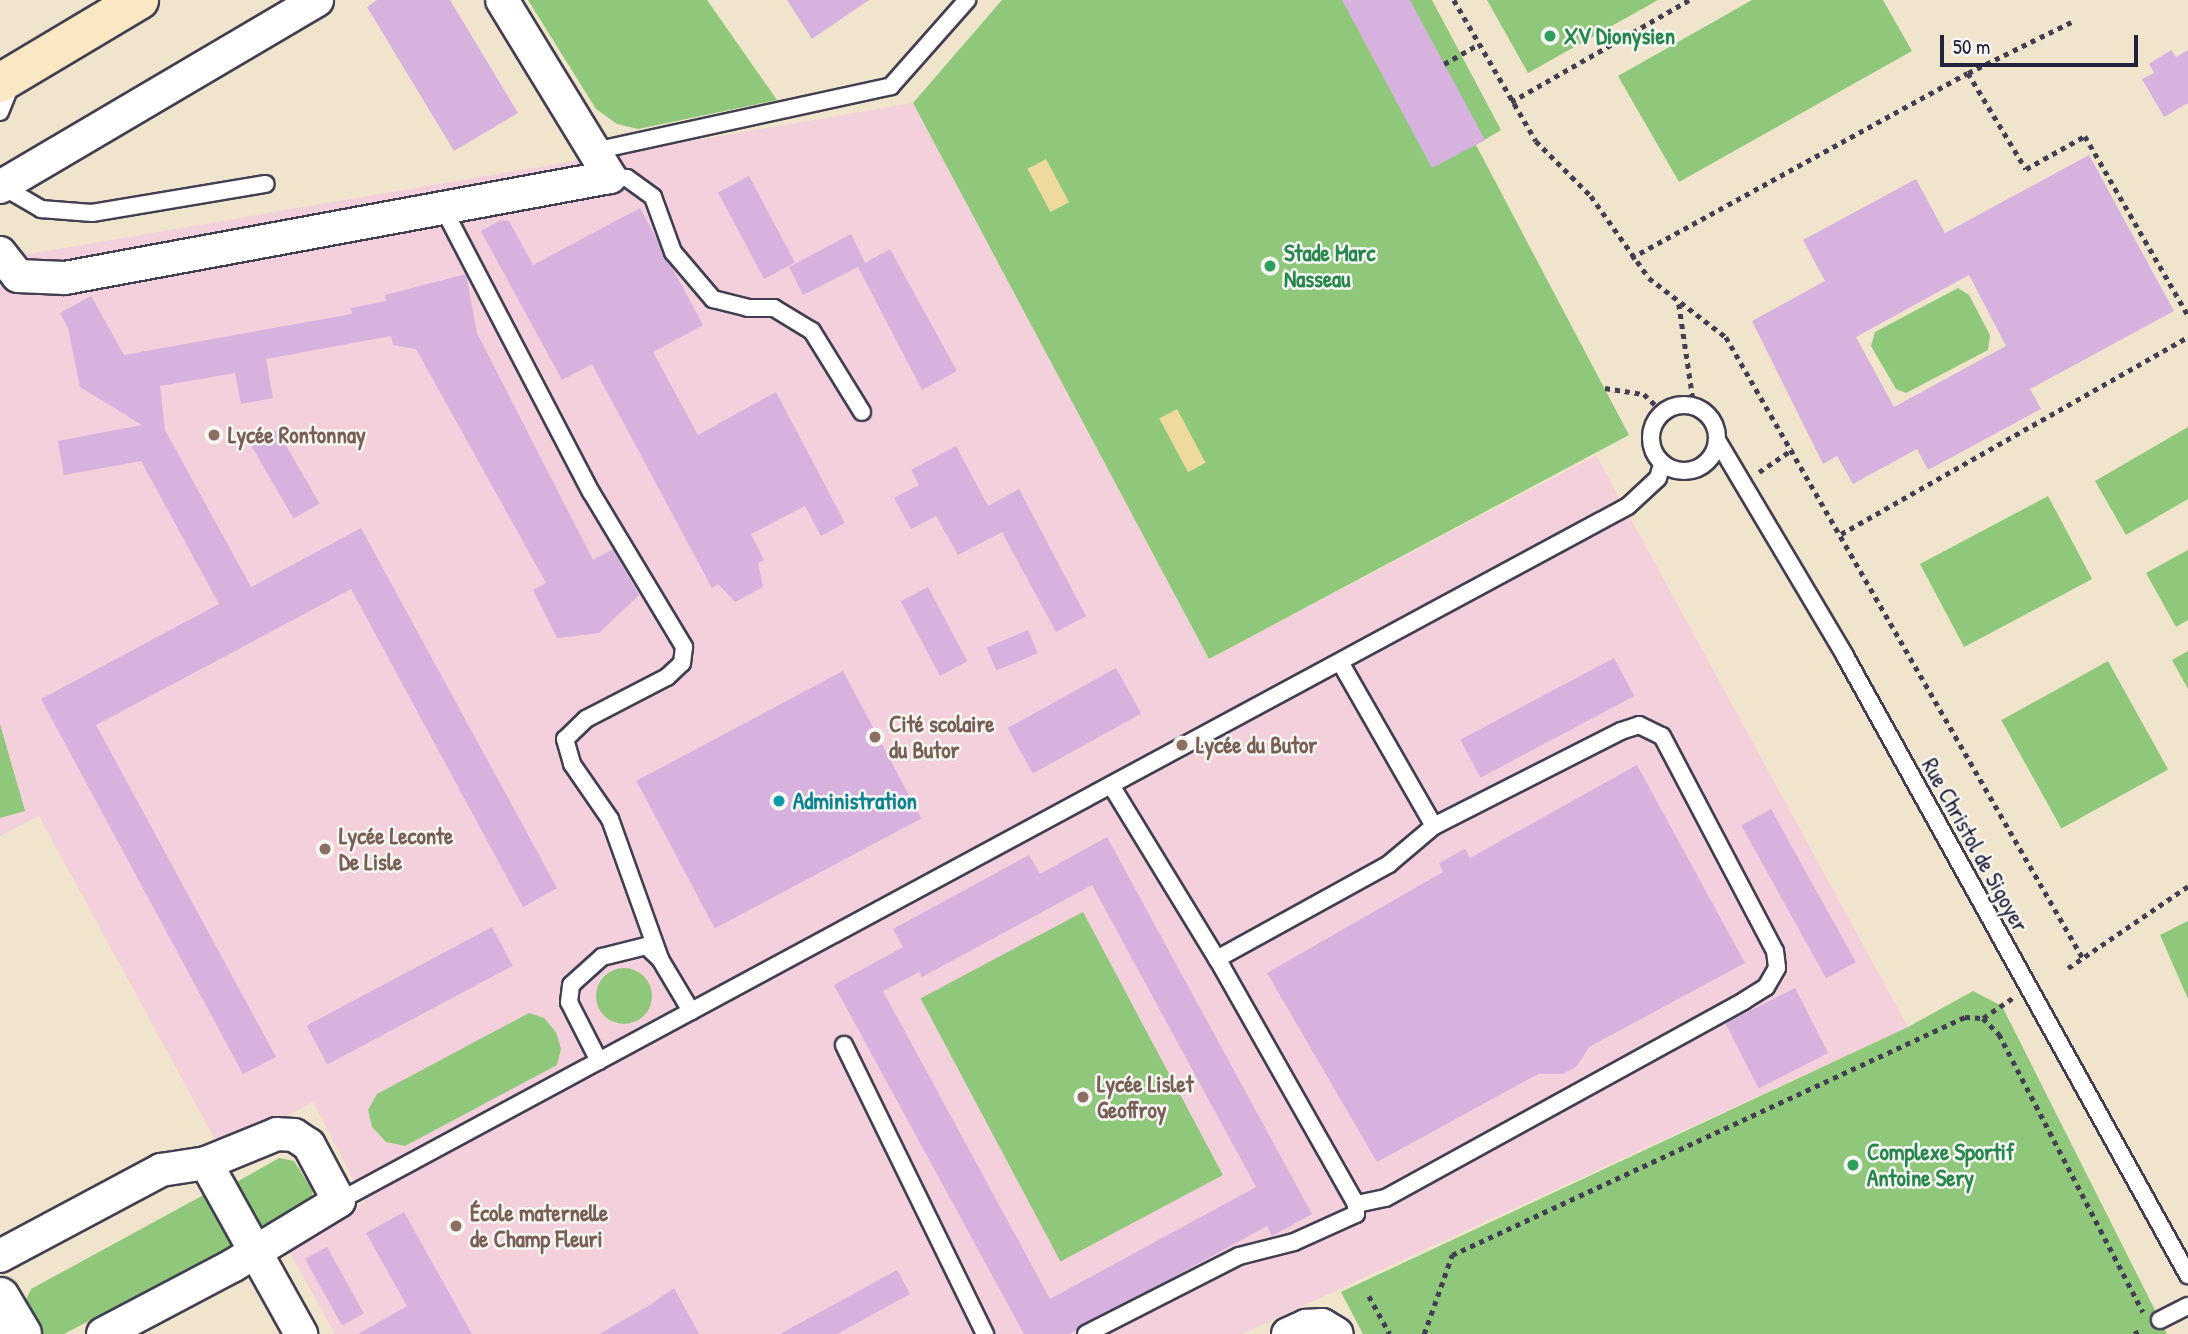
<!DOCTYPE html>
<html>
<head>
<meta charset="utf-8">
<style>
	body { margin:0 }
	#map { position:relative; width:2188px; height:1334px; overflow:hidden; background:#f0e5cc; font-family:"Patrick Hand",sans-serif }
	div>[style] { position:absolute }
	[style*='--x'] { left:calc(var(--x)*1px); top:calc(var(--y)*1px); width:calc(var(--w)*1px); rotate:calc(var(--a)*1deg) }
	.built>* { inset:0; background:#f4cfdc }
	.green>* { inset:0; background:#90c87b; transform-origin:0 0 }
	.round { border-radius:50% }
	.sand>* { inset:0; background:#eeda9e; transform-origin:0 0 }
	.building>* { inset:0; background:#d7b2df; transform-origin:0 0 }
	.path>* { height:4.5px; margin-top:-2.25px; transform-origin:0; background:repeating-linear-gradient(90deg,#413f51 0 5px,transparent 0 10px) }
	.roads { filter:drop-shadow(2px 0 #413f51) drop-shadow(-2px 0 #413f51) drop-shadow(0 2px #413f51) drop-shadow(0 -2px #413f51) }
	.service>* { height:16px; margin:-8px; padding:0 8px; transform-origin:8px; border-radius:8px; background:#fff }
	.service>.ring { margin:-8px; padding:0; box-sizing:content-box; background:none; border:16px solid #fff; border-radius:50% }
	.minor>* { height:32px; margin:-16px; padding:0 16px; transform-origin:16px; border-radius:16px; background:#fff }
	.tertiary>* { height:38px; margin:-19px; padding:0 19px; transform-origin:19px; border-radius:19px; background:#fff }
	.secondary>* { height:38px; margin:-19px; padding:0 19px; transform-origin:19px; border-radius:19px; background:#fae7c3 }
	.dots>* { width:19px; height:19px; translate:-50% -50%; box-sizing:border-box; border:4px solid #f6f6f2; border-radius:50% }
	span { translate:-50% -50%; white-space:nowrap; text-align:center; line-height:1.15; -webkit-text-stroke:5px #f6f6f2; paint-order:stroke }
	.leisure-label { font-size:23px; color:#27864d; font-weight:700 }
	.left { translate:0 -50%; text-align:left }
	.education-label { font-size:23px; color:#785e54; font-weight:700 }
	.culture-label { font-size:23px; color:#0d838f; font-weight:700 }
	.street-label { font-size:23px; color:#22223b }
	.scale { position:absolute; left:1940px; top:35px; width:198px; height:32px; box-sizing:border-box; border:4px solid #22223b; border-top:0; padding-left:9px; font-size:21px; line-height:24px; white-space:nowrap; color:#22223b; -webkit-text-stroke:5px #f6f6f2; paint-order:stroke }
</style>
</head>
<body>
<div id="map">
	<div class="built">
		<i style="clip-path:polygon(913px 103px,1209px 659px,1596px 455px,1908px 1027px,1242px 1334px,335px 1334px,288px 1249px,365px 1202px,313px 1102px,248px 1137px,217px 1143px,39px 816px,0 836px,0 259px)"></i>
	</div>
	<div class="green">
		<i style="clip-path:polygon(528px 0,707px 0,777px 100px,638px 129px,617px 124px,596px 109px)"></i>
		<i style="clip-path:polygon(1002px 0,1432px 0,1501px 130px,1476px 145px,1629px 435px,1209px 659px,913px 103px)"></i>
		<i style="clip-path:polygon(1487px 0,1658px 0,1528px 73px)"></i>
		<i style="clip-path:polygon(1752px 0,1883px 0,1912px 51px,1679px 182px,1618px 76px)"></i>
		<i style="clip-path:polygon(1958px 288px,1969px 295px,1990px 335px,1988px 350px,1906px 393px,1896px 389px,1871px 346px,1875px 332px)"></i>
		<i style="clip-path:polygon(2188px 427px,2188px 499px,2126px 535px,2095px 481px)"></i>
		<i style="left:2048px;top:496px;width:94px;height:145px;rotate:62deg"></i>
		<i style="clip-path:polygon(2188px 550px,2188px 620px,2176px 627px,2146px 573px)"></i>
		<i style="clip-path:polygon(2188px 651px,2188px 689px,2172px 660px)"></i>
		<i style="left:2108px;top:661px;width:124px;height:122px;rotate:61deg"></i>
		<i style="clip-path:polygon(0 724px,25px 811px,0 818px)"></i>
		<i style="left:1083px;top:912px;width:298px;height:184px;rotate:62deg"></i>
		<i style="clip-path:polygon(2188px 921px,2188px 999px,2160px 935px)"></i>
		<i class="round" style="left:596px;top:968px;width:56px;height:56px"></i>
		<i style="clip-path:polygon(1973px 991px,2002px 1006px,2167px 1334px,1363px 1334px,1341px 1292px,1908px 1027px)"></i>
		<i style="clip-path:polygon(529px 1013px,544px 1018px,556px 1032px,561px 1049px,557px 1065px,405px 1146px,386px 1142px,372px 1127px,368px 1110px,377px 1094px)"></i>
		<i style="clip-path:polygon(279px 1158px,294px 1161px,313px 1191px,309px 1207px,253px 1238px,226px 1188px)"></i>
		<i style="clip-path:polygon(209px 1192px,238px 1243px,64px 1334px,43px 1334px,26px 1300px,31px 1289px)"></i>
	</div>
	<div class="sand">
		<i style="left:1046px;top:159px;width:49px;height:21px;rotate:62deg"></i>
		<i style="left:1177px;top:409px;width:61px;height:20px;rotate:62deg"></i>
	</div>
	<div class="building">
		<i style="clip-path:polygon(377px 0,450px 0,518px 113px,454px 151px,367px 7px)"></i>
		<i style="clip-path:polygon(787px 0,869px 0,812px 39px)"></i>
		<i style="clip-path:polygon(1342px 0,1410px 0,1485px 140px,1432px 168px)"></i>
		<i style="clip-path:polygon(2171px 50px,2176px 57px,2188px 50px,2188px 103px,2164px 117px,2142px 79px,2154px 73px,2149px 64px)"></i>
		<i style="clip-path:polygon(evenodd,2089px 155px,2174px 311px,2030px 389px,2041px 409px,1928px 470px,1917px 449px,1853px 484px,1837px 456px,1823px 464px,1752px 321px,1825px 281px,1803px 240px,1916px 179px,1945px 233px,2089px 155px,1969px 275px,2006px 346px,1894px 407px,1856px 337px,1969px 275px)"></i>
		<i style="left:749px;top:176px;width:98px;height:35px;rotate:62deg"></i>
		<i style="clip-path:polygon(640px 208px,703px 325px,653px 352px,698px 435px,776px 392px,845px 523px,821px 536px,805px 506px,751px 534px,764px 560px,758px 563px,763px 587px,735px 602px,718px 584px,712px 588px,592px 364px,562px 380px,481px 231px,501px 220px,509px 221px,533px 265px)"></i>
		<i style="clip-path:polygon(851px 234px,865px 263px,890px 249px,957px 371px,922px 390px,858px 267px,803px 295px,789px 267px)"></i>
		<i style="clip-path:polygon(466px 274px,477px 333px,593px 560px,613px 549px,639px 595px,599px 633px,557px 638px,533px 590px,546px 583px,416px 349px,393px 345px,391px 336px,266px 359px,273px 398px,241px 404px,235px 373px,160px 386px,165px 430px,251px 587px,361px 528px,557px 888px,523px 907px,351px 589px,96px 725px,276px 1057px,243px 1074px,41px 699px,219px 604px,141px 461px,64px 475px,58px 441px,142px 425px,80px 387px,68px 328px,60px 313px,91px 296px,124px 355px,352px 314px,351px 308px,386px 301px,385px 295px)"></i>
		<i style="left:277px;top:430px;width:85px;height:30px;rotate:60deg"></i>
		<i style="clip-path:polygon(956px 446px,988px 506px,1019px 489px,1086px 616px,1056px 632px,1002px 532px,958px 555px,936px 516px,911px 529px,894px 498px,919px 485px,911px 470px)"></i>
		<i style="left:928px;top:587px;width:84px;height:31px;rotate:62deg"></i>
		<i style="left:1028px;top:630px;width:25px;height:45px;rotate:67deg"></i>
		<i style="left:1614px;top:658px;width:43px;height:174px;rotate:62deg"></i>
		<i style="left:1116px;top:668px;width:52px;height:124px;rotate:61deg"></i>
		<i style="left:843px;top:671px;width:167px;height:234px;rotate:62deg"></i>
		<i style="clip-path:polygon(1637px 765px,1745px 963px,1589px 1047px,1577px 1066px,1563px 1074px,1538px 1074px,1377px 1162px,1267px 973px,1443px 872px,1439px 863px,1465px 849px,1470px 858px)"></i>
		<i style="left:1771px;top:809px;width:175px;height:34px;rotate:61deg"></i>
		<i style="clip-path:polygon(evenodd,1107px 837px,1312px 1214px,1272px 1236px,1267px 1226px,1069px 1334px,1024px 1334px,834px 985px,903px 947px,893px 929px,1029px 855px,1040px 874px,1107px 837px,1092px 885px,1256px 1187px,1050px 1299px,883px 991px,919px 972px,922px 977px,1092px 885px)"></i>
		<i style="left:492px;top:927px;width:44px;height:210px;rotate:62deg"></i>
		<i style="left:1795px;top:988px;width:73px;height:78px;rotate:63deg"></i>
		<i style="clip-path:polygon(404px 1212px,472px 1334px,358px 1334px,407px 1306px,366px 1233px)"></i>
		<i style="left:327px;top:1247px;width:76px;height:25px;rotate:61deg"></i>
		<i style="clip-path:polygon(897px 1270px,910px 1294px,837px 1334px,780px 1334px)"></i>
		<i style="clip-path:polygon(674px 1288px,699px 1334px,599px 1334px,650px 1305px)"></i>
	</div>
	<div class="path">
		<i style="--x:1454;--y:0;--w:163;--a:59.8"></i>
		<i style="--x:1536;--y:141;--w:78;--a:45"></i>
		<i style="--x:1591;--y:196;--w:100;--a:54.7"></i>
		<i style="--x:1649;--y:278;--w:97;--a:37.5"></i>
		<i style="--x:1726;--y:337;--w:719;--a:60.12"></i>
		<i style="--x:1444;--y:64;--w:40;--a:-29.7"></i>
		<i style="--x:1968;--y:73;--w:117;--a:-26.3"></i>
		<i style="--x:1511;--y:102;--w:205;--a:-29.8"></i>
		<i style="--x:1631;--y:258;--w:384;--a:-28.8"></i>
		<i style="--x:1968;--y:73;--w:112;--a:58.9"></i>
		<i style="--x:2026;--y:169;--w:68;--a:-29.2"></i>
		<i style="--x:2085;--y:136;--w:207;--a:60.1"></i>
		<i style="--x:1679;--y:304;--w:103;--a:81.6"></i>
		<i style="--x:1605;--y:388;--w:39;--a:9"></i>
		<i style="--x:1644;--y:394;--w:28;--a:44"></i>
		<i style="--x:1759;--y:472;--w:41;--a:-34.1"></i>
		<i style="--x:1841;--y:534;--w:399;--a:-29.6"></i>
		<i style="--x:2068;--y:968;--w:145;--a:-34.3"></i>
		<i style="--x:1983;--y:1018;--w:37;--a:-34"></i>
		<i style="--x:1369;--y:1296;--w:43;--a:61.1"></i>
		<i style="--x:1424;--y:1334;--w:84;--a:-70.5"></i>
		<i style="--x:1452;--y:1255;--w:566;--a:-24.89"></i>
		<i style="--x:1965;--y:1017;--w:18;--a:3"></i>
		<i style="--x:1983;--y:1018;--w:23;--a:45"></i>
		<i style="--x:1999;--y:1034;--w:313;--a:62.6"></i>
		<i style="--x:2134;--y:1334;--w:10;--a:-29"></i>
	</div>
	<div class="roads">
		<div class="service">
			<i style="--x:0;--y:112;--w:29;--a:-68"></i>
			<i style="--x:594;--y:151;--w:304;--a:-12.3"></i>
			<i style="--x:891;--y:86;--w:115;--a:-48.5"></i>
			<i style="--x:610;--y:177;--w:17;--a:3"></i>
			<i style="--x:627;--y:178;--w:32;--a:36"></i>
			<i style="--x:653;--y:197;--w:59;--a:70"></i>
			<i style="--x:673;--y:252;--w:62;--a:49.6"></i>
			<i style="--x:713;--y:299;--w:36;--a:14"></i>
			<i style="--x:748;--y:308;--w:26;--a:0"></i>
			<i style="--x:774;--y:308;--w:44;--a:31.2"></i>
			<i style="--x:812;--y:331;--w:95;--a:58.3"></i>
			<i style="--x:0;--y:185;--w:48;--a:30.3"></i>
			<i style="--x:41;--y:209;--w:51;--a:4.5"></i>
			<i style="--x:92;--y:213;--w:176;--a:-9.5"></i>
			<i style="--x:443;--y:208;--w:320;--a:62.5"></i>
			<i style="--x:591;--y:492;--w:181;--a:59"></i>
			<i style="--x:684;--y:647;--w:16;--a:97"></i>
			<i style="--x:682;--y:663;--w:21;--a:137"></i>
			<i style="--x:667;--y:677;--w:91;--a:152.6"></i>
			<i style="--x:586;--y:719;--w:29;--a:136"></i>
			<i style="--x:565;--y:739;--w:26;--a:74"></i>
			<i style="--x:572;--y:764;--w:67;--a:55.4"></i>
			<i style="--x:610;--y:819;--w:149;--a:70.3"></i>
			<i class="ring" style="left:1651px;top:405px;width:50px;height:50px"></i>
			<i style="--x:1717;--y:440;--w:251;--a:59.3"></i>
			<i style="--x:1845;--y:656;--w:708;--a:61.01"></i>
			<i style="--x:1340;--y:662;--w:189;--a:60.2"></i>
			<i style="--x:1434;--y:826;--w:210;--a:-26.9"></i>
			<i style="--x:1621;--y:731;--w:19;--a:-18"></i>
			<i style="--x:1639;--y:725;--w:25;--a:26"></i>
			<i style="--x:1662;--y:736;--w:243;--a:62.3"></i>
			<i style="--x:1775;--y:951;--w:17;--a:83"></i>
			<i style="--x:1777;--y:968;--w:22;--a:120"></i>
			<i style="--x:1766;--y:987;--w:26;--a:148"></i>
			<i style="--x:1744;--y:1001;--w:409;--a:151.2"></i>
			<i style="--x:1385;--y:1198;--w:30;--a:168"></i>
			<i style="--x:1217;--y:959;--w:196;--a:-28.9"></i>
			<i style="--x:1389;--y:864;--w:59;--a:-40.2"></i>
			<i style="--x:844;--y:1045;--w:322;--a:64"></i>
			<i style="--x:599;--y:1061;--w:66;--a:-117"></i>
			<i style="--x:569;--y:1002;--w:17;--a:-83"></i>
			<i style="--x:571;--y:985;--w:42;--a:-42.1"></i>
			<i style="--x:602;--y:957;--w:45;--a:-14"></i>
			<i style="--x:646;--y:946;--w:19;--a:43"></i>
			<i style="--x:660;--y:959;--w:61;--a:59.2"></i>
			<i style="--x:339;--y:1201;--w:1464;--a:-28.33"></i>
			<i style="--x:1628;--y:506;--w:41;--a:-43"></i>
			<i style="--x:1658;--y:478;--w:15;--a:-74"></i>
			<i style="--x:2160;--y:1320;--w:31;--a:-27"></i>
			<i style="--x:1086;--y:1334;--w:172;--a:-27"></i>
			<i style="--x:1239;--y:1256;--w:57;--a:-14.3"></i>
			<i style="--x:1294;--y:1242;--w:68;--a:-24.3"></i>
			<i style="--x:1356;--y:1214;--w:10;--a:-90"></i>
			<i style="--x:1356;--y:1204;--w:272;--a:-119.5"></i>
			<i style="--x:1222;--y:967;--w:213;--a:-121.4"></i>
		</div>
		<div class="minor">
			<i style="--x:0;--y:187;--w:368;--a:-30.5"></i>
			<i style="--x:0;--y:253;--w:29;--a:52"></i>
			<i style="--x:18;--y:276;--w:47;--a:2.4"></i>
			<i style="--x:65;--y:278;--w:554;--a:-10.5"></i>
			<i style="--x:610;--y:177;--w:207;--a:-121.4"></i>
			<i style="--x:0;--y:1256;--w:183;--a:-28.1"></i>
			<i style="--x:161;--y:1170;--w:46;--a:-8.8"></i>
			<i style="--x:206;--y:1163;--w:196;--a:60.9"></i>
			<i style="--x:103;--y:1334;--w:146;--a:-27.8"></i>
			<i style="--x:232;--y:1266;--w:125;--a:-31.3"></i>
			<i style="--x:339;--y:1201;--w:64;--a:-118.2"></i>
			<i style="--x:309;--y:1145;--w:18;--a:-146"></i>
			<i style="--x:294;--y:1135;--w:17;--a:-177"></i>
			<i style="--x:277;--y:1134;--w:77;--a:157.8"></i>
			<i style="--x:1288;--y:1334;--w:20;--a:-24"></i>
			<i style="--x:1306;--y:1326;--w:16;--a:-4"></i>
			<i style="--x:1322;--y:1325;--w:17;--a:31"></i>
		</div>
		<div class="tertiary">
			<i style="--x:0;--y:1297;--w:43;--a:59.3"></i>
		</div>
		<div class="secondary">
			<i style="--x:0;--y:83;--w:162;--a:-30.8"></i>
		</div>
	</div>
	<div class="dots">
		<i style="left:1550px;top:36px;background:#2e9e5b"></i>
		<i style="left:1270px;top:266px;background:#2e9e5b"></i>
		<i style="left:214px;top:435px;background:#8d6e63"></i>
		<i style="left:875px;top:737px;background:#8d6e63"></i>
		<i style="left:1182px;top:745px;background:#8d6e63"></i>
		<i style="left:779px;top:801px;background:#0f9aa8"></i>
		<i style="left:325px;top:849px;background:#8d6e63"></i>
		<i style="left:1083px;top:1097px;background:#8d6e63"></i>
		<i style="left:1853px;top:1165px;background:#2e9e5b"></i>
		<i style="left:456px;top:1226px;background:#8d6e63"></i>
	</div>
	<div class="leisure-label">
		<span class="left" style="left:1564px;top:36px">XV Dionysien</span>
		<span class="left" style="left:1284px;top:266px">Stade Marc<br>Nasseau</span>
		<span class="left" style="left:1867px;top:1165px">Complexe Sportif<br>Antoine Sery</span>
	</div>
	<div class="education-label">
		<span class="left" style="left:228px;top:435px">Lycée Rontonnay</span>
		<span class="left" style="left:889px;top:737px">Cité scolaire<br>du Butor</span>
		<span class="left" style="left:1196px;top:745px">Lycée du Butor</span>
		<span class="left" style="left:339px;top:849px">Lycée Leconte<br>De Lisle</span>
		<span class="left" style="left:1097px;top:1097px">Lycée Lislet<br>Geoffroy</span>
		<span class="left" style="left:470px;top:1226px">École maternelle<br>de Champ Fleuri</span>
	</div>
	<div class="culture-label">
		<span class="left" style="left:793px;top:801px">Administration</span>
	</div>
	<div class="street-label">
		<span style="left:1975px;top:845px;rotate:61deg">Rue Christol de Sigoyer</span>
	</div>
	<div class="scale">50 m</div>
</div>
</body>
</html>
